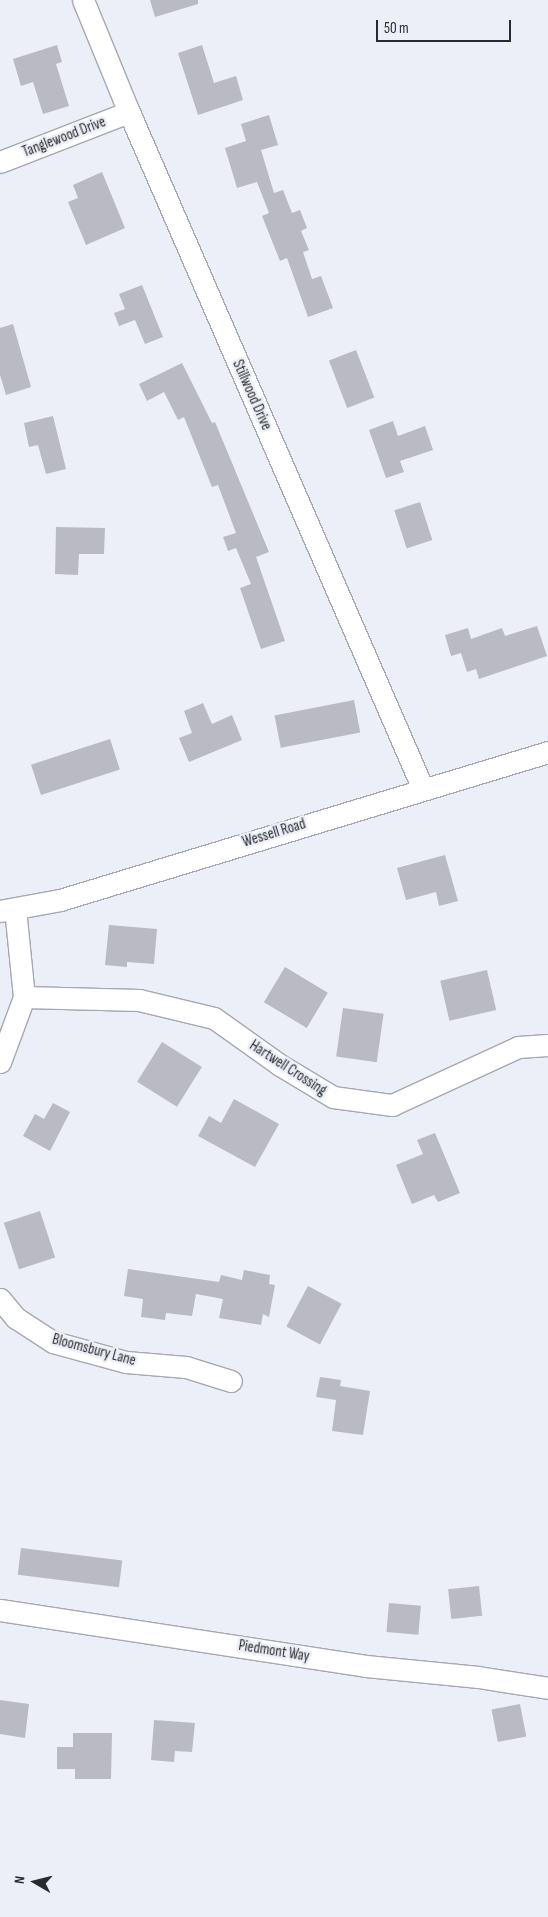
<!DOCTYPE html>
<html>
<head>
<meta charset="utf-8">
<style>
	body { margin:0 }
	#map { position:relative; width:548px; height:1917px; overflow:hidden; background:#eceff8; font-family:"Sofia Sans Condensed",sans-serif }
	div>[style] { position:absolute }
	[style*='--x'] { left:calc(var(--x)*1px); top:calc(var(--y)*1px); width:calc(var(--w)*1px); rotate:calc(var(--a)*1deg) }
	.building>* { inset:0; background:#babac2; transform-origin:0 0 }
	.roads { filter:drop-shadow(1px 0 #a5a8b0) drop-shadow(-1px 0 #a5a8b0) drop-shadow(0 1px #a5a8b0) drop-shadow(0 -1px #a5a8b0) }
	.street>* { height:21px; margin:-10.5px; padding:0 10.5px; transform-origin:10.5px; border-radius:10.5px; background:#fff }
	span { translate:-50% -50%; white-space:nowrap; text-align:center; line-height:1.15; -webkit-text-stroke:5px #eceff8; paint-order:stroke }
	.street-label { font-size:15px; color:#292a2d }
	.north { position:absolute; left:10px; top:1857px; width:50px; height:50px; -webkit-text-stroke:4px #eceff8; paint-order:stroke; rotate:278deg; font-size:14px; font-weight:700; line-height:20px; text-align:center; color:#292a2d }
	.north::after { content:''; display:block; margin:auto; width:18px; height:22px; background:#292a2d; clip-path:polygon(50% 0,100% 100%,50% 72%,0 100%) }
	.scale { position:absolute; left:376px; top:20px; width:135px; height:22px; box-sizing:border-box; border:2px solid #292a2d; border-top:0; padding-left:6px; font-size:15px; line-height:18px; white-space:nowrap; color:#292a2d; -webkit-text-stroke:4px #eceff8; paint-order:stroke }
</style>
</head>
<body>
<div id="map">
	<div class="building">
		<i style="clip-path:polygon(150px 0,198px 0,198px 4px,155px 17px)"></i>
		<i style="clip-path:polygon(57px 45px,62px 62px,56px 64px,69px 106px,43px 114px,33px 82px,21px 86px,13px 59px)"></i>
		<i style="clip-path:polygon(202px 45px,214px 83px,236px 76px,243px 100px,198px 115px,178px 53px)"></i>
		<i style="clip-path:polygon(269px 115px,278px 145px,261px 150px,274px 193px,283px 190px,292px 213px,300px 210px,307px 228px,301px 231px,309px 250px,303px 252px,312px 279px,321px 276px,333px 308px,308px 317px,287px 258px,280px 261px,262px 216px,269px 213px,257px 182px,237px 188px,225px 148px,246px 141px,241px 124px)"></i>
		<i style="clip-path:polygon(102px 172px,125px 228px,86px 245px,68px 202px,78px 198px,73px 185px)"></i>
		<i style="clip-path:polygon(142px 285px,163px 337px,145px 344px,135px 320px,119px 326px,114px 313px,125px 309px,119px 294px)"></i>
		<i style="clip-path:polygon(13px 324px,31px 387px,6px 395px,0 375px,0 328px)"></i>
		<i style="left:356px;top:350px;width:51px;height:29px;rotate:69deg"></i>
		<i style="clip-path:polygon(182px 363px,212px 423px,215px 422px,269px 552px,256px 557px,285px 641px,261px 649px,240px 588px,251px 584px,236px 548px,228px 551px,223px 537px,236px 533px,218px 485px,212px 487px,184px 417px,178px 420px,164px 392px,147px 401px,139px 384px)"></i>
		<i style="clip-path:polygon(53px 416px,66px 469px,46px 474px,38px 445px,29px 447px,24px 423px)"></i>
		<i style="clip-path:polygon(393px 421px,398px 436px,425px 426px,433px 450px,400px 461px,404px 472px,386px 478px,369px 430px)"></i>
		<i style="left:420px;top:502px;width:40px;height:27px;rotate:72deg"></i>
		<i style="clip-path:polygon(56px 527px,105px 528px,104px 554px,79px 554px,78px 575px,55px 574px)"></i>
		<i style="clip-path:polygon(537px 626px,547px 656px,479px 679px,476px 669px,467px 672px,461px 653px,451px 656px,445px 635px,468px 628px,471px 639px,502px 628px,505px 636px)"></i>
		<i style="left:354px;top:700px;width:33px;height:81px;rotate:79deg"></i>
		<i style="clip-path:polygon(203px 703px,212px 724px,232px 715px,242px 740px,189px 762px,179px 738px,192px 733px,184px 711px)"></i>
		<i style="left:110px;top:739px;width:32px;height:83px;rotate:72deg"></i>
		<i style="clip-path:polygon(445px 855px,458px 901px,439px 906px,436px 892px,406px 900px,397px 868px)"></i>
		<i style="clip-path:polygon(109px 925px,157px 929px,154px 964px,127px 962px,127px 967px,105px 965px)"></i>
		<i style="left:285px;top:967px;width:50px;height:41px;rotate:31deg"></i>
		<i style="left:487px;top:970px;width:41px;height:48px;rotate:77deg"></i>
		<i style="left:343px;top:1008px;width:41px;height:49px;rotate:8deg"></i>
		<i style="left:162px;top:1042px;width:47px;height:47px;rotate:32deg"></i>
		<i style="clip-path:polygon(234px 1099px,279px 1124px,255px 1167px,198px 1136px,209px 1116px,221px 1123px)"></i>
		<i style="clip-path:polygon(53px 1103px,70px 1112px,50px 1151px,23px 1136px,35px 1114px,44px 1119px)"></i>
		<i style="clip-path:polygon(435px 1133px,460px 1193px,438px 1202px,434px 1195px,412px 1204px,396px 1165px,423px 1154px,417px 1140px)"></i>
		<i style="left:40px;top:1211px;width:49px;height:38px;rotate:72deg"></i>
		<i style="clip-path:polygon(128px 1269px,219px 1282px,221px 1275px,242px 1280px,244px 1270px,270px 1275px,269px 1284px,275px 1285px,269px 1317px,263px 1314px,261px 1325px,219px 1318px,223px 1299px,196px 1294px,192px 1316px,166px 1313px,165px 1320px,141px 1317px,143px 1299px,124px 1296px)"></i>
		<i style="left:308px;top:1286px;width:38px;height:46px;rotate:28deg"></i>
		<i style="clip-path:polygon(320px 1377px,341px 1380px,340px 1386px,370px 1391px,363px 1435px,332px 1431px,336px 1400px,316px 1397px)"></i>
		<i style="left:21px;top:1548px;width:102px;height:27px;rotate:7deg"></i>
		<i style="left:479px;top:1586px;width:30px;height:31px;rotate:84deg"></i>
		<i style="left:389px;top:1603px;width:32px;height:29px;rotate:5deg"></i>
		<i style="clip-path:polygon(0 1700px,29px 1704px,25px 1738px,0 1734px)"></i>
		<i style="left:520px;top:1704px;width:33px;height:29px;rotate:79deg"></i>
		<i style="clip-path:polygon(154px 1720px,195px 1723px,192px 1752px,175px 1751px,174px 1762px,151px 1760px)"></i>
		<i style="clip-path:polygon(73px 1733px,112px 1733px,111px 1779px,75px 1779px,75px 1769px,57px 1769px,57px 1747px,73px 1747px)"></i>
	</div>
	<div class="roads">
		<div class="street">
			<i style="--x:83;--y:0;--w:121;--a:67.7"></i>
			<i style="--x:129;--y:112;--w:738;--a:66.53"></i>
			<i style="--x:0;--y:162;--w:138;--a:-21.2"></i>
			<i style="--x:0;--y:911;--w:61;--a:-10.4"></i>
			<i style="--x:60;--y:900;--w:510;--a:-16.87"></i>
			<i style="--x:24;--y:997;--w:115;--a:1.5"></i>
			<i style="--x:139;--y:1000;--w:77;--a:13.5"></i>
			<i style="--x:214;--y:1018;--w:81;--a:35.5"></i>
			<i style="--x:280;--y:1065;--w:62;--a:31.1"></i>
			<i style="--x:333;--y:1097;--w:60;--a:7.7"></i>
			<i style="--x:392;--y:1105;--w:139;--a:-24.7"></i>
			<i style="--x:518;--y:1047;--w:30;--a:-4"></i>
			<i style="--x:0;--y:1062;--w:69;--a:-69.7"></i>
			<i style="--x:24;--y:997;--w:88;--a:-95.8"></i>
			<i style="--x:0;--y:1299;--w:25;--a:50"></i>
			<i style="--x:16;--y:1318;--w:44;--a:33"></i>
			<i style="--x:53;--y:1342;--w:76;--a:15.3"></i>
			<i style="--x:126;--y:1362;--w:60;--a:4.8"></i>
			<i style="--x:186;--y:1367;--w:47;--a:17.3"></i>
			<i style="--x:0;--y:1610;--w:370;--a:8.7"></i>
			<i style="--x:366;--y:1666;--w:113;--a:5.6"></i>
			<i style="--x:478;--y:1677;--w:71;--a:8.9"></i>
		</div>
	</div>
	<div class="street-label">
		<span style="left:64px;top:137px;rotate:-21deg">Tanglewood Drive</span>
		<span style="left:252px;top:395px;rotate:66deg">Stillwood Drive</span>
		<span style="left:274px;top:833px;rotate:-17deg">Wessell Road</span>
		<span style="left:288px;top:1068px;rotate:33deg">Hartwell Crossing</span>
		<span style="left:94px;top:1350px;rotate:15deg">Bloomsbury Lane</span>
		<span style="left:274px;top:1651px;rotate:9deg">Piedmont Way</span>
	</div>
	<div class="north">N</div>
	<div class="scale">50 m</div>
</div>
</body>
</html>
